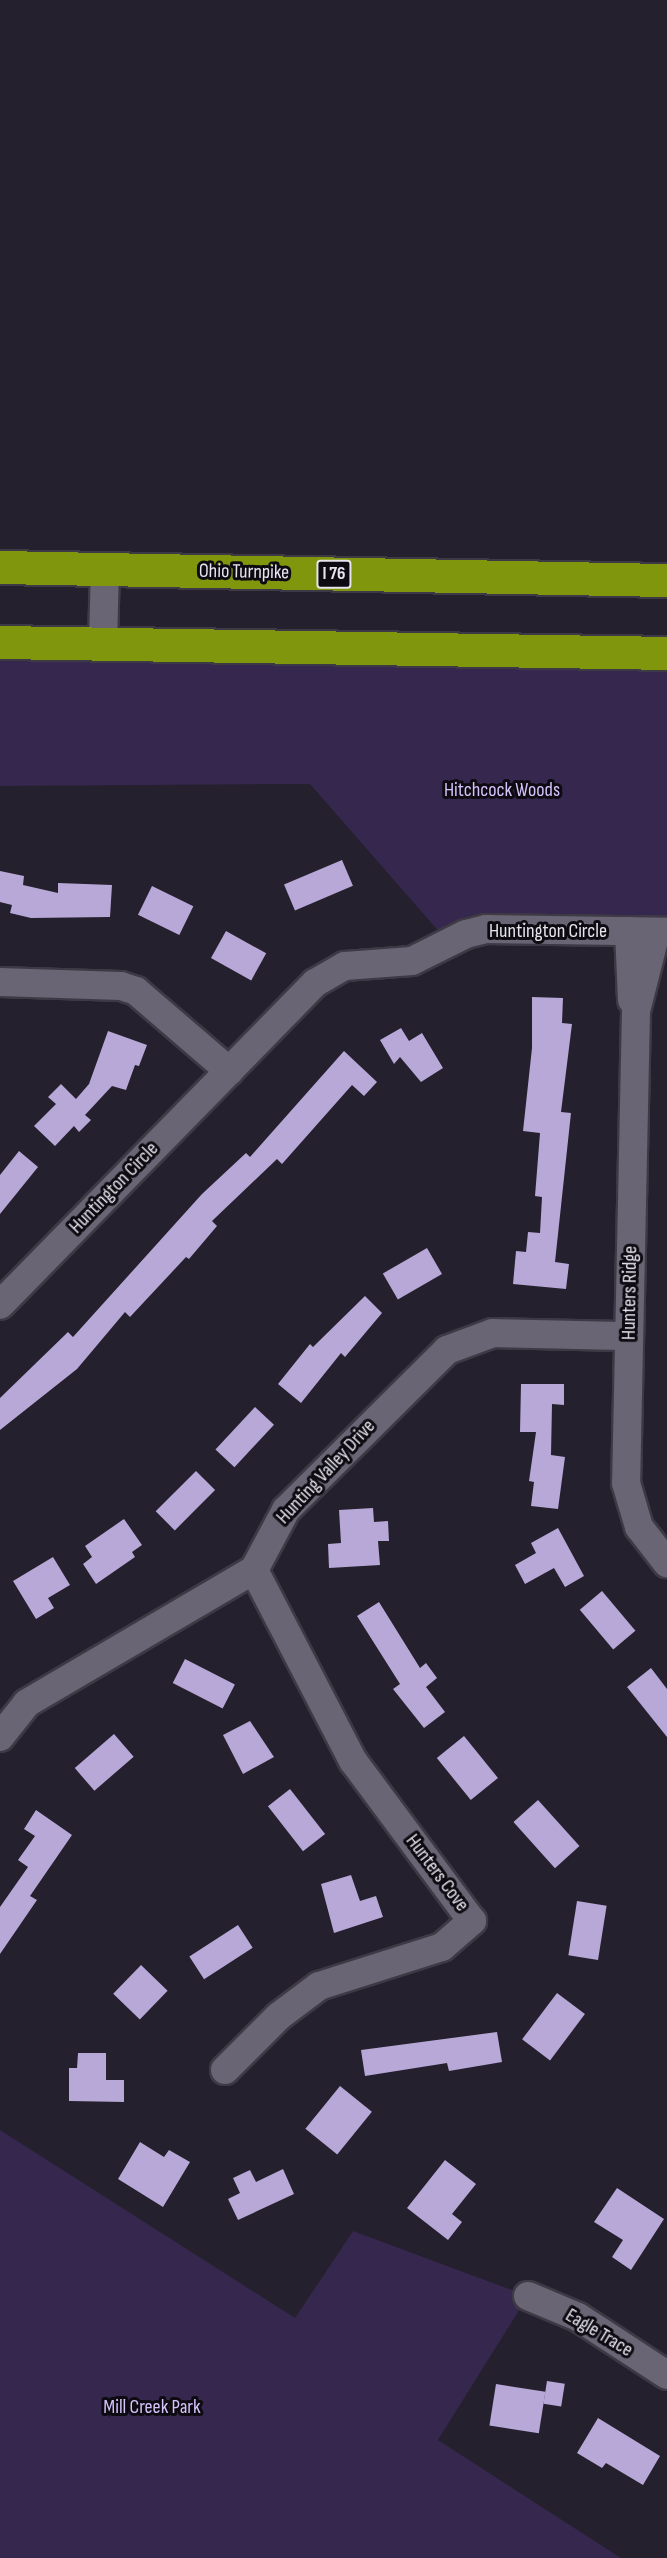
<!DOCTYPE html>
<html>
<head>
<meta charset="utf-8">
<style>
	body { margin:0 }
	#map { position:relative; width:667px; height:2558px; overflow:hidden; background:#24202d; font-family:"Sofia Sans Condensed",sans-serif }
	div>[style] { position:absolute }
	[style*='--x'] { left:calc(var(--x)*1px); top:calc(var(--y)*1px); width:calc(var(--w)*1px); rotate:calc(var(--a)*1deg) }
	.green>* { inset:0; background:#35274d }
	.building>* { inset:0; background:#b7a8d8; transform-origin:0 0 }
	.roads { filter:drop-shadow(2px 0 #3e3a45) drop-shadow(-2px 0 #3e3a45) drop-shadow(0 2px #3e3a45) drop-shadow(0 -2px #3e3a45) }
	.minor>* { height:28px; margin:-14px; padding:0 14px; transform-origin:14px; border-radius:14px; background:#696574 }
	.highway>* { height:33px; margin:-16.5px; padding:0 16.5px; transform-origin:16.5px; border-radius:16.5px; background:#80970d }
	span { translate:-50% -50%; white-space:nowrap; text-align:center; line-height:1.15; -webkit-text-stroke:6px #0d0b11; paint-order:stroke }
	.shield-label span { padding:2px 4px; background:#0d0b11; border:2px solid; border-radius:4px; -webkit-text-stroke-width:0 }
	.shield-label { font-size:18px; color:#e6e4ed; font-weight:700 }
	.street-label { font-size:20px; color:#e6e4ed }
	.park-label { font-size:20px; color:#d5c2fb }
</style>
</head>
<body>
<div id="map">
	<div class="green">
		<i style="clip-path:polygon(0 642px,667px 653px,667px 932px,448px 942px,310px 784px,0 786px)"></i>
		<i style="clip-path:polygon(0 2130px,295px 2318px,353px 2231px,528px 2296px,438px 2440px,621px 2558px,0 2558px)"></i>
	</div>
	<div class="building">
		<i style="left:342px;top:860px;width:28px;height:63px;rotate:67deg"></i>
		<i style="clip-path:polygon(0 871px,24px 876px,23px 885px,58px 893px,58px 883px,112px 885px,110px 917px,31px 918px,10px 913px,12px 905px,0 902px)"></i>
		<i style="left:152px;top:886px;width:46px;height:32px;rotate:26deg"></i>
		<i style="left:226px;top:931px;width:46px;height:31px;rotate:29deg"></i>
		<i style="clip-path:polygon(532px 997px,563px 998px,562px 1023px,572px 1024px,561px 1112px,571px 1113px,555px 1262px,569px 1264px,566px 1289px,513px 1284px,516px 1251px,526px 1252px,528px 1232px,540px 1233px,542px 1197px,535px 1196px,540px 1133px,523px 1131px,532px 1048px)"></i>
		<i style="clip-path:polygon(401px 1028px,409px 1041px,422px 1033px,443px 1068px,421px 1082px,400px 1057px,394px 1064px,380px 1040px)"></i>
		<i style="clip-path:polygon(108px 1031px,147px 1045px,139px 1066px,135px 1065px,126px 1090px,112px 1086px,85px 1115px,91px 1120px,79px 1132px,74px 1126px,55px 1146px,34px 1126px,56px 1104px,48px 1097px,61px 1084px,76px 1099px,89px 1084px)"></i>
		<i style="clip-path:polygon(344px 1051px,377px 1082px,364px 1096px,352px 1085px,282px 1164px,277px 1159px,212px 1221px,217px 1226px,189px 1259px,186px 1257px,130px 1317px,125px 1312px,77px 1369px,0 1430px,0 1398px,68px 1332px,73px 1337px,202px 1194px,246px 1153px,250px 1157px)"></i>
		<i style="clip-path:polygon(19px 1151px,38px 1167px,0 1214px,0 1175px)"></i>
		<i style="left:427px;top:1248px;width:30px;height:51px;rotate:60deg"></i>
		<i style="clip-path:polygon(365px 1296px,382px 1313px,345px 1357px,341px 1353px,301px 1403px,278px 1384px,310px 1344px,313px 1347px)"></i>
		<i style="clip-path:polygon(521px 1384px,564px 1384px,564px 1405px,552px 1404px,551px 1455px,565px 1457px,558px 1509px,531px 1506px,534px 1482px,529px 1481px,536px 1432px,520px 1432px)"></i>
		<i style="left:255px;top:1407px;width:26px;height:58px;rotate:43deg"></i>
		<i style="left:196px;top:1471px;width:27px;height:57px;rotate:45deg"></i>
		<i style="clip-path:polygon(373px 1508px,374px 1522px,388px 1521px,389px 1541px,378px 1541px,380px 1565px,329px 1568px,328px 1544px,341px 1543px,339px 1510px)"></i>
		<i style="clip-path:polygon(124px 1519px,142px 1545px,132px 1552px,135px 1557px,96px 1584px,83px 1564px,92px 1557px,85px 1546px)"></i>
		<i style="clip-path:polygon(558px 1528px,584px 1576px,565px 1587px,554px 1568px,525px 1584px,515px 1565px,536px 1553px,531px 1543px)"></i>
		<i style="clip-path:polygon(53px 1557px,70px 1585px,48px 1598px,54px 1608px,36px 1619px,13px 1581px)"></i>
		<i style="left:602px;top:1591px;width:52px;height:29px;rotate:50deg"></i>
		<i style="clip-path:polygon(379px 1602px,420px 1668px,426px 1663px,437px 1678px,426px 1687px,445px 1712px,424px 1728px,393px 1689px,400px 1684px,357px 1616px)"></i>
		<i style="left:185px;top:1659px;width:56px;height:27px;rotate:27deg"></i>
		<i style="clip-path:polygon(651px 1668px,667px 1689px,667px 1737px,627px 1687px)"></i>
		<i style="clip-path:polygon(250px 1721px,274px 1757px,243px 1774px,223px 1735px)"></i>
		<i style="left:114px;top:1734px;width:30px;height:52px;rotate:49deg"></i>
		<i style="left:464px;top:1736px;width:54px;height:35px;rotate:51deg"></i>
		<i style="left:290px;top:1789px;width:57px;height:28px;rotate:52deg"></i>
		<i style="left:538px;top:1800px;width:62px;height:33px;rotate:48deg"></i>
		<i style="clip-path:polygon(36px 1810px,72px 1835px,30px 1896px,37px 1900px,0 1954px,0 1907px,28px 1867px,18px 1860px,35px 1836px,24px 1829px)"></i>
		<i style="clip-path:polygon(351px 1875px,360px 1901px,376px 1896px,383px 1917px,334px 1933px,321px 1884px)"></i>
		<i style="left:577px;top:1901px;width:30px;height:55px;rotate:9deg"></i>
		<i style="left:238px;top:1925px;width:27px;height:58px;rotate:57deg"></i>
		<i style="left:141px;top:1965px;width:37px;height:40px;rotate:44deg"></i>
		<i style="left:557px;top:1993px;width:35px;height:58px;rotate:37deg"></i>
		<i style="clip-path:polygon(497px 2032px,502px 2062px,449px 2071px,447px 2063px,365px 2076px,361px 2050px)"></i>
		<i style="clip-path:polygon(78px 2053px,106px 2053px,106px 2080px,124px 2080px,124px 2102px,69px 2101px,69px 2068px,77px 2068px)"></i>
		<i style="left:340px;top:2086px;width:41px;height:55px;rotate:39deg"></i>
		<i style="clip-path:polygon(140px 2142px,164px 2157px,169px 2150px,190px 2162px,163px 2207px,118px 2179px)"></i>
		<i style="clip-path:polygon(445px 2160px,476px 2184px,452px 2214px,462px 2222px,448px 2240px,407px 2208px)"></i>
		<i style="clip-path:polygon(283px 2169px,294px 2194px,238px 2220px,228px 2199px,240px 2193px,233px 2178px,250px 2170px,256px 2182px)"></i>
		<i style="clip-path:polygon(617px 2188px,664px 2219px,631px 2270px,612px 2257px,623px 2240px,594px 2222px)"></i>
		<i style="left:547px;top:2381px;width:18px;height:23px;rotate:9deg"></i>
		<i style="left:496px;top:2384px;width:50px;height:42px;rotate:9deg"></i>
		<i style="clip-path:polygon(598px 2418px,660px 2456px,643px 2485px,606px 2463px,602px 2468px,577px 2453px)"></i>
	</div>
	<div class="roads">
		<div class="minor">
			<i style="--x:103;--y:643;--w:74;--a:-88.5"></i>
			<i style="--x:629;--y:931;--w:69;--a:87.5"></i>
			<i style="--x:656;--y:932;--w:81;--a:104.2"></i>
			<i style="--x:636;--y:1011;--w:472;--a:91.2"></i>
			<i style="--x:626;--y:1483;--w:46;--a:73.5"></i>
			<i style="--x:639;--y:1527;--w:46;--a:52.1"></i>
			<i style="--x:0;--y:982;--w:121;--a:1.9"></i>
			<i style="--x:121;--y:986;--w:16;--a:18"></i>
			<i style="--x:136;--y:991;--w:123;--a:40.7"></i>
			<i style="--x:229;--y:1071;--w:327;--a:134.4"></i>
			<i style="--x:229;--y:1071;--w:123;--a:-45.7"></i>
			<i style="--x:315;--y:983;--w:34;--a:-30"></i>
			<i style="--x:345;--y:966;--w:67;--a:-4.3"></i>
			<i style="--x:412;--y:961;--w:60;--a:-26.6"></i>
			<i style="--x:466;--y:934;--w:21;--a:-14"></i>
			<i style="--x:486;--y:929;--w:181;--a:0.9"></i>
			<i style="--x:0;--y:1737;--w:43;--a:-51.5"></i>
			<i style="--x:27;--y:1703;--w:263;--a:-30.4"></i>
			<i style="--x:254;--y:1570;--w:68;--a:-61.9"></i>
			<i style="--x:286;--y:1510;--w:227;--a:-44.8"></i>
			<i style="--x:447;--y:1350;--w:49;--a:-20.3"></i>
			<i style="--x:493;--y:1333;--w:136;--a:1.3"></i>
			<i style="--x:225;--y:2070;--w:76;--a:-45"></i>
			<i style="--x:279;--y:2016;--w:50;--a:-36.9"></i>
			<i style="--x:319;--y:1986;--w:129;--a:-17.6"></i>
			<i style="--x:442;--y:1947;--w:40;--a:-41"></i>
			<i style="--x:472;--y:1921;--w:199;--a:-126.6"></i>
			<i style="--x:353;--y:1761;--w:215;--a:-117.4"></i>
			<i style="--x:528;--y:2296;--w:54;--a:22.8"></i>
			<i style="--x:578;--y:2317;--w:106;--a:33.1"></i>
		</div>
		<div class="highway">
			<i style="--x:0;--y:567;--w:667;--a:1.12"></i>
			<i style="--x:0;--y:642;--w:667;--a:0.94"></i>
		</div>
	</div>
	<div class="shield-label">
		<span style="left:334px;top:574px">I 76</span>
	</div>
	<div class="street-label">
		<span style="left:244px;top:572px;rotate:1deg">Ohio Turnpike</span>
		<span style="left:548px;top:931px">Huntington Circle</span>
		<span style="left:114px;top:1188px;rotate:-46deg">Huntington Circle</span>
		<span style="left:630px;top:1293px;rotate:-89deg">Hunters Ridge</span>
		<span style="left:326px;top:1472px;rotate:-47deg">Hunting Valley Drive</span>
		<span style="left:437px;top:1873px;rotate:53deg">Hunters Cove</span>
		<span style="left:599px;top:2333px;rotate:31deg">Eagle Trace</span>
	</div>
	<div class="park-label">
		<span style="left:502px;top:790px">Hitchcock Woods</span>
		<span style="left:152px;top:2407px">Mill Creek Park</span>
	</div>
</div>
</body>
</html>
